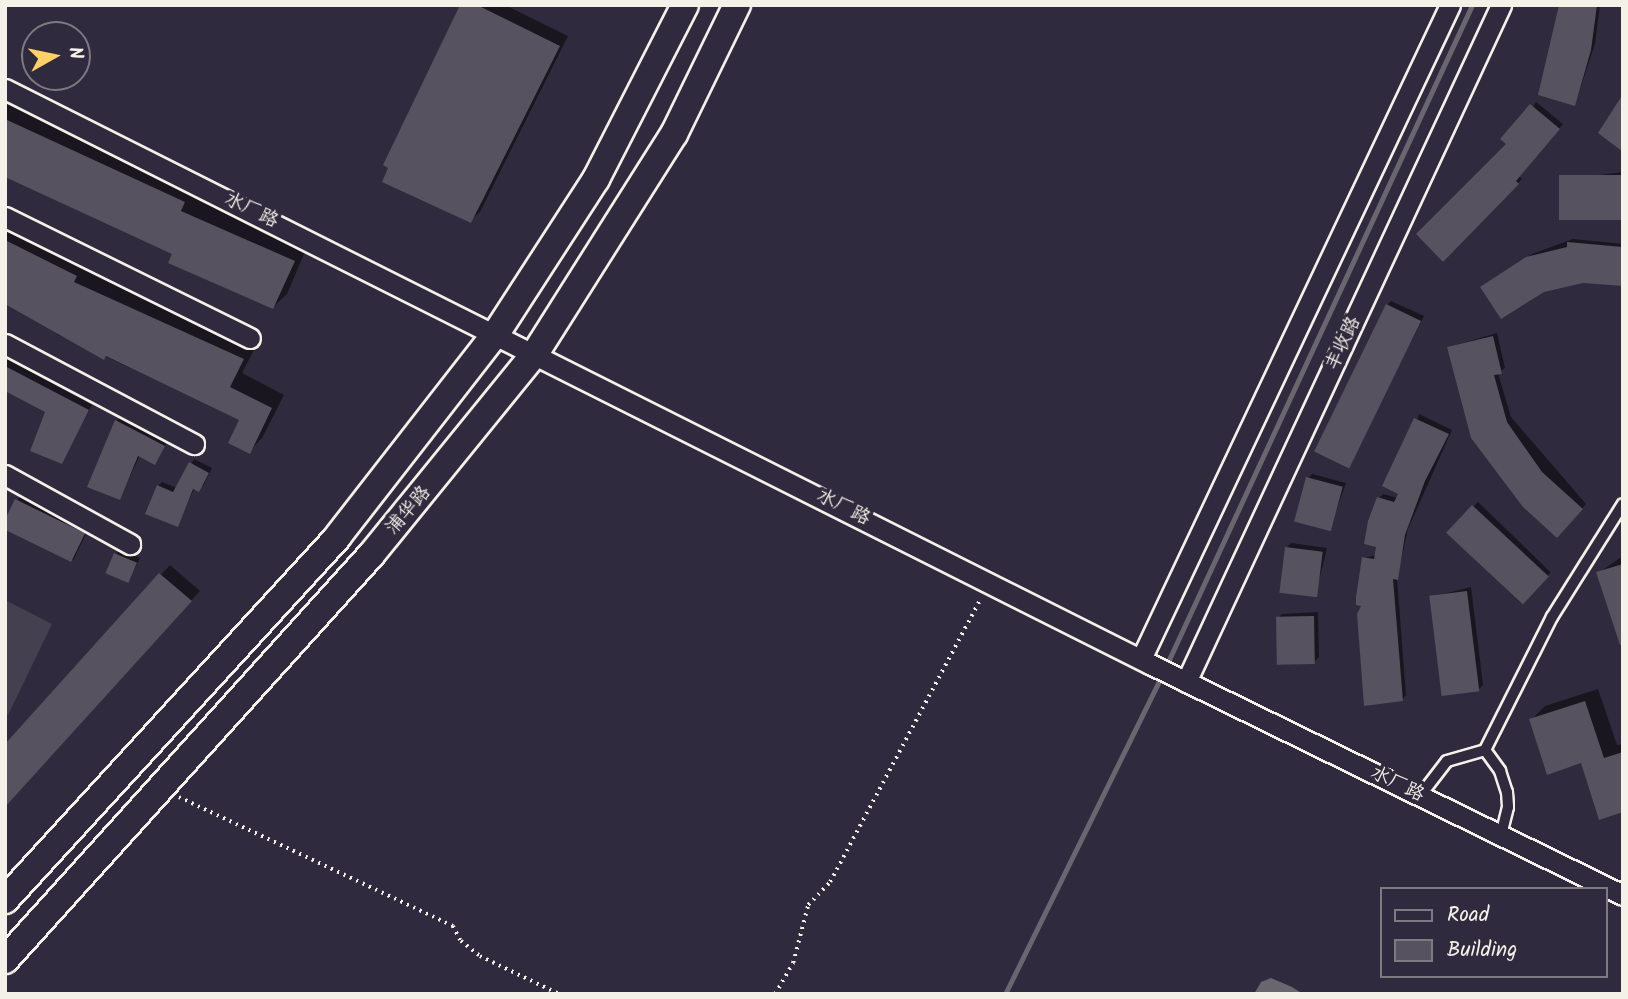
<!DOCTYPE html>
<html>
<head>
<meta charset="utf-8">
<style>
	body { margin:0 }
	#map { position:relative; width:1628px; height:999px; overflow:hidden; background:#2f2a3d; font-family:Kalam,"LXGW WenKai TC",sans-serif }
	div>[style] { position:absolute }
	[style*='--x'] { left:calc(var(--x)*1px); top:calc(var(--y)*1px); width:calc(var(--w)*1px); rotate:calc(var(--a)*1deg) }
	.green>* { inset:0; background:#454050 }
	.water>* { inset:0; background:#6a6670 }
	.shadow>* { inset:0; background:#0007; transform-origin:0 0 }
	.stream>* { height:5px; margin:-2.5px; padding:0 2.5px; transform-origin:2.5px; border-radius:2.5px; background:#6a6670 }
	.building>* { inset:0; background:#56525f; transform-origin:0 0 }
	.path>* { height:3.5px; margin-top:-1.75px; transform-origin:0; background:repeating-linear-gradient(90deg,#f4f1e8 0 2px,transparent 0 7px) }
	.roads { filter:drop-shadow(2px 0 #f4f1e8) drop-shadow(-2px 0 #f4f1e8) drop-shadow(0 2px #f4f1e8) drop-shadow(0 -2px #f4f1e8) }
	.lane>* { height:10px; margin:-5px; padding:0 5px; transform-origin:5px; border-radius:5px; background:#2f2a3d }
	.street>* { height:19px; margin:-9.5px; padding:0 9.5px; transform-origin:9.5px; border-radius:9.5px; background:#2f2a3d }
	.secondary>* { height:26px; margin:-13px; padding:0 13px; transform-origin:13px; border-radius:13px; background:#2f2a3d }
	span { translate:-50% -50%; white-space:nowrap; text-align:center; line-height:1.15; -webkit-text-stroke:7px #2f2a3d; paint-order:stroke }
	.street-label { font-size:19px; color:#f4f1e8 }
	.frame { position:absolute; inset:0; border:7px solid #f4f1e8; pointer-events:none }
	.legend { position:absolute; left:1380px; top:887px; width:228px; height:91px; box-sizing:border-box; background:#2f2a3d; border:2px solid #7e7a81; margin:0; padding:9px 12px; list-style:none; font-size:21px; color:#f4f1e8 }
	.legend li { display:flex; align-items:center; gap:14px; height:35px }
	.legend b { width:35px; border:2px solid #7e7a81 }
	.north { position:absolute; left:21px; top:21px; width:70px; height:70px; box-sizing:border-box; background:#2f2a3d; border:2px solid #7e7a81; border-radius:50%; rotate:81deg; font-size:19px; font-weight:700; line-height:28px; text-align:center; color:#f4f1e8 }
	.north::after { content:''; display:block; margin:auto; width:24px; height:32px; background:#ffd166; clip-path:polygon(50% 0,100% 100%,50% 72%,0 100%) }
</style>
</head>
<body>
<div id="map">
	<div class="green">
		<i style="clip-path:polygon(5px 600px,52px 624px,8px 715px,5px 714px)"></i>
	</div>
	<div class="water">
		<i style="clip-path:polygon(1271px 978px,1292px 987px,1303px 994px,1254px 994px,1261px 982px)"></i>
	</div>
	<div class="shadow">
		<i style="clip-path:polygon(462px 5px,505px 5px,568px 36px,480px 212px,470px 221px)"></i>
		<i style="clip-path:polygon(1560px 5px,1600px 5px,1595px 44px,1575px 104px)"></i>
		<i style="clip-path:polygon(5px 91px,198px 188px,194px 197px,307px 247px,287px 294px,273px 307px,174px 253px,5px 175px)"></i>
		<i style="clip-path:polygon(1536px 102px,1563px 124px,1519px 176px,1522px 179px,1443px 259px)"></i>
		<i style="clip-path:polygon(1623px 172px,1623px 218px,1561px 183px,1566px 179px)"></i>
		<i style="clip-path:polygon(5px 218px,89px 263px,86px 268px,256px 346px,242px 373px,284px 395px,262px 438px,249px 452px,241px 419px,57px 334px,59px 329px,5px 300px)"></i>
		<i style="clip-path:polygon(1573px 239px,1623px 244px,1623px 285px,1583px 281px,1482px 287px,1532px 254px)"></i>
		<i style="clip-path:polygon(1391px 301px,1424px 316px,1348px 467px,1387px 305px)"></i>
		<i style="clip-path:polygon(1497px 333px,1505px 368px,1498px 373px,1511px 417px,1586px 504px,1557px 536px,1449px 347px)"></i>
		<i style="clip-path:polygon(5px 358px,92px 405px,62px 462px,47px 411px,8px 390px,5px 396px)"></i>
		<i style="clip-path:polygon(1419px 414px,1452px 430px,1408px 529px,1397px 578px,1406px 695px,1402px 700px,1364px 605px,1364px 558px,1377px 555px,1379px 498px,1383px 494px,1398px 498px)"></i>
		<i style="clip-path:polygon(121px 417px,168px 441px,154px 463px,140px 455px,120px 498px,117px 421px)"></i>
		<i style="clip-path:polygon(194px 459px,212px 468px,203px 486px,195px 487px,177px 525px,158px 486px,162px 482px,177px 488px)"></i>
		<i style="clip-path:polygon(1312px 474px,1346px 483px,1329px 531px,1308px 478px)"></i>
		<i style="left:20px;top:496px;width:76px;height:34px;rotate:26deg"></i>
		<i style="left:1478px;top:502px;width:101px;height:43px;rotate:44deg"></i>
		<i style="clip-path:polygon(1291px 543px,1327px 548px,1315px 597px,1287px 547px)"></i>
		<i style="clip-path:polygon(120px 550px,140px 558px,129px 581px,116px 554px)"></i>
		<i style="clip-path:polygon(1623px 556px,1623px 649px,1598px 573px)"></i>
		<i style="clip-path:polygon(170px 565px,200px 591px,5px 806px,5px 746px)"></i>
		<i style="clip-path:polygon(1471px 587px,1483px 685px,1479px 689px,1431px 597px)"></i>
		<i style="clip-path:polygon(1318px 612px,1319px 657px,1314px 662px,1278px 618px,1282px 614px)"></i>
		<i style="clip-path:polygon(1598px 689px,1617px 745px,1623px 744px,1623px 811px,1583px 761px,1531px 720px,1545px 706px)"></i>
	</div>
	<div class="stream">
		<i style="--x:1166;--y:666;--w:728;--a:-65.16"></i>
		<i style="--x:1005;--y:994;--w:356;--a:-63.8"></i>
	</div>
	<div class="building">
		<i style="clip-path:polygon(460px 5px,477px 5px,560px 46px,471px 223px,382px 182px,388px 168px,383px 165px)"></i>
		<i style="clip-path:polygon(1559px 5px,1597px 5px,1591px 50px,1575px 106px,1538px 95px)"></i>
		<i style="clip-path:polygon(1623px 94px,1623px 152px,1598px 133px)"></i>
		<i style="clip-path:polygon(1530px 104px,1560px 129px,1516px 181px,1519px 184px,1443px 262px,1416px 234px,1506px 144px,1500px 139px)"></i>
		<i style="clip-path:polygon(5px 119px,185px 202px,181px 211px,295px 261px,273px 309px,168px 263px,172px 254px,5px 177px)"></i>
		<i style="left:1623px;top:175px;width:45px;height:64px;rotate:90deg"></i>
		<i style="clip-path:polygon(5px 240px,77px 276px,74px 282px,244px 359px,230px 387px,272px 408px,250px 454px,228px 443px,239px 420px,106px 356px,104px 360px,5px 304px)"></i>
		<i style="clip-path:polygon(1567px 242px,1623px 247px,1623px 286px,1583px 283px,1544px 292px,1501px 319px,1480px 287px,1526px 257px,1567px 247px)"></i>
		<i style="left:1386px;top:304px;width:39px;height:164px;rotate:26deg"></i>
		<i style="clip-path:polygon(1493px 336px,1502px 374px,1494px 375px,1507px 422px,1542px 472px,1583px 509px,1557px 538px,1523px 507px,1471px 438px,1447px 347px)"></i>
		<i style="clip-path:polygon(5px 366px,89px 410px,62px 464px,30px 451px,45px 412px,5px 391px)"></i>
		<i style="clip-path:polygon(1414px 418px,1449px 434px,1425px 481px,1405px 535px,1398px 580px,1393px 579px,1403px 701px,1364px 706px,1357px 614px,1361px 606px,1356px 605px,1356px 597px,1362px 557px,1374px 559px,1376px 547px,1364px 544px,1368px 521px,1377px 497px,1394px 502px,1398px 494px,1382px 486px)"></i>
		<i style="clip-path:polygon(115px 420px,165px 446px,155px 465px,138px 456px,120px 500px,87px 487px)"></i>
		<i style="clip-path:polygon(189px 462px,209px 473px,199px 492px,193px 489px,178px 527px,145px 514px,157px 485px,173px 492px)"></i>
		<i style="left:1306px;top:477px;width:38px;height:46px;rotate:15deg"></i>
		<i style="left:15px;top:499px;width:78px;height:32px;rotate:26deg"></i>
		<i style="left:1472px;top:505px;width:105px;height:38px;rotate:43deg"></i>
		<i style="left:1285px;top:547px;width:38px;height:46px;rotate:7deg"></i>
		<i style="left:114px;top:553px;width:25px;height:22px;rotate:23deg"></i>
		<i style="clip-path:polygon(1623px 564px,1623px 645px,1620px 645px,1596px 572px)"></i>
		<i style="clip-path:polygon(159px 573px,192px 601px,5px 807px,5px 744px)"></i>
		<i style="left:1467px;top:591px;width:101px;height:38px;rotate:83deg"></i>
		<i style="left:1314px;top:616px;width:48px;height:38px;rotate:89deg"></i>
		<i style="clip-path:polygon(1585px 701px,1604px 758px,1623px 752px,1623px 812px,1599px 820px,1581px 763px,1547px 775px,1529px 719px)"></i>
	</div>
	<div class="path">
		<i style="--x:179;--y:797;--w:303;--a:25.2"></i>
		<i style="--x:453;--y:926;--w:17;--a:62"></i>
		<i style="--x:461;--y:941;--w:24;--a:38"></i>
		<i style="--x:480;--y:956;--w:88;--a:25.7"></i>
		<i style="--x:775;--y:994;--w:36;--a:-60"></i>
		<i style="--x:793;--y:963;--w:60;--a:-75.5"></i>
		<i style="--x:808;--y:905;--w:32;--a:-46"></i>
		<i style="--x:830;--y:882;--w:319;--a:-62"></i>
	</div>
	<div class="roads">
		<div class="lane">
			<i style="--x:1485;--y:750;--w:26;--a:54"></i>
			<i style="--x:1500;--y:771;--w:22;--a:72"></i>
			<i style="--x:1507;--y:792;--w:15;--a:86"></i>
			<i style="--x:1508;--y:807;--w:30;--a:104"></i>
			<i style="--x:1420;--y:796;--w:44;--a:-52.4"></i>
			<i style="--x:1447;--y:761;--w:40;--a:-16"></i>
			<i style="--x:1485;--y:750;--w:149;--a:-63.3"></i>
			<i style="--x:1552;--y:617;--w:133;--a:-57.9"></i>
		</div>
		<div class="street">
			<i style="--x:5;--y:89;--w:1281;--a:26.67"></i>
			<i style="--x:1150;--y:664;--w:526;--a:26.03"></i>
			<i style="--x:5;--y:217;--w:273;--a:26.3"></i>
			<i style="--x:5;--y:344;--w:214;--a:27.9"></i>
			<i style="--x:5;--y:475;--w:143;--a:28.9"></i>
			<i style="--x:1141;--y:659;--w:723;--a:-64.71"></i>
			<i style="--x:1186;--y:682;--w:747;--a:-65.05"></i>
		</div>
		<div class="secondary">
			<i style="--x:5;--y:900;--w:493;--a:-47.5"></i>
			<i style="--x:338;--y:536;--w:259;--a:-52.1"></i>
			<i style="--x:497;--y:332;--w:182;--a:-57.1"></i>
			<i style="--x:596;--y:179;--w:195;--a:-62.9"></i>
			<i style="--x:5;--y:960;--w:546;--a:-47.9"></i>
			<i style="--x:371;--y:555;--w:262;--a:-50.9"></i>
			<i style="--x:536;--y:352;--w:258;--a:-57.7"></i>
			<i style="--x:674;--y:134;--w:144;--a:-64"></i>
		</div>
	</div>
	<div class="street-label">
		<span style="left:251px;top:211px;rotate:26deg">水厂路</span>
		<span style="left:1344px;top:344px;rotate:-65deg">丰收路</span>
		<span style="left:843px;top:508px;rotate:27deg">水厂路</span>
		<span style="left:409px;top:511px;rotate:-49deg">浦华路</span>
		<span style="left:1397px;top:785px;rotate:26deg">水厂路</span>
	</div>
	<div class="frame"></div>
	<ul class="legend">
	<li><b style="height:9px;background:#2f2a3d"></b>Road</li>
	<li><b style="height:19px;background:#56525f"></b>Building</li>
	</ul>
	<div class="north">N</div>
</div>
</body>
</html>
